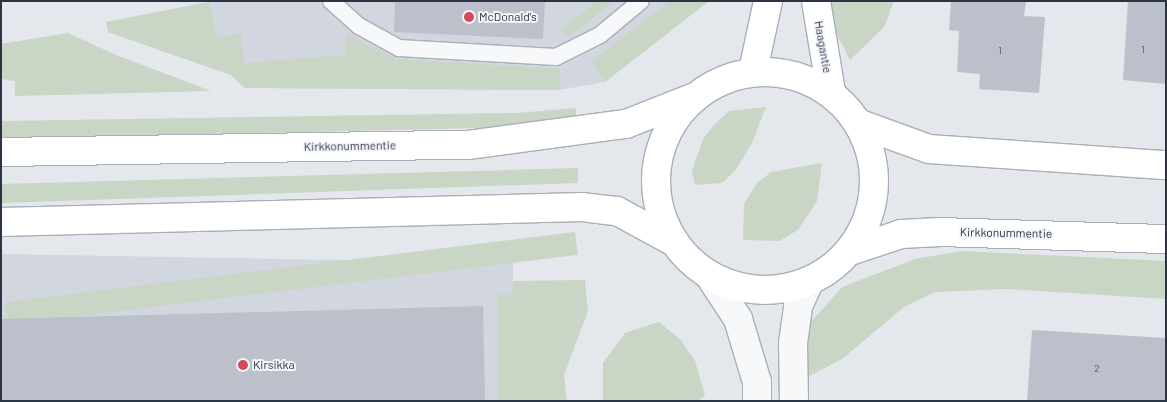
<!DOCTYPE html>
<html>
<head>
<meta charset="utf-8">
<style>
	body { margin:0 }
	#map { position:relative; width:1167px; height:402px; overflow:hidden; background:#e4e7ec; font-family:Barlow,sans-serif }
	div>[style] { position:absolute }
	[style*='--x'] { left:calc(var(--x)*1px); top:calc(var(--y)*1px); width:calc(var(--w)*1px); rotate:calc(var(--a)*1deg) }
	.built>* { inset:0; background:#d2d6de; transform-origin:0 0 }
	.green>* { inset:0; background:#c9d6c5; transform-origin:0 0 }
	.building>* { inset:0; background:#bbc0ca }
	.roads { filter:drop-shadow(1px 0 #a9aeb7) drop-shadow(-1px 0 #a9aeb7) drop-shadow(0 1px #a9aeb7) drop-shadow(0 -1px #a9aeb7) }
	.lane>* { height:16px; margin:-8px; padding:0 8px; transform-origin:8px; border-radius:8px; background:#f7f8fa }
	.street>* { height:28px; margin:-14px; padding:0 14px; transform-origin:14px; border-radius:14px; background:#f7f8fa }
	.secondary>* { height:28px; margin:-14px; padding:0 14px; transform-origin:14px; border-radius:14px; background:#fff }
	.secondary>.ring { margin:-14px; padding:0; box-sizing:content-box; background:none; border:28px solid #fff; border-radius:50% }
	.dots>* { width:14px; height:14px; translate:-50% -50%; box-sizing:border-box; border:2px solid #f4f6f9; border-radius:50% }
	span { translate:-50% -50%; white-space:nowrap; text-align:center; line-height:1.15; -webkit-text-stroke:4px #f4f6f9; paint-order:stroke }
	.number-label { font-size:10px; color:#4f5766 }
	.number-label span { -webkit-text-stroke-width:0 }
	.poi-label { font-size:12px; color:#2b3445 }
	.left { translate:0 -50%; text-align:left }
	.street-label { font-size:12px; color:#2b3445 }
	.frame { position:absolute; inset:0; border:2px solid #2b3445; pointer-events:none }
</style>
</head>
<body>
<div id="map">
	<div class="built">
		<i style="clip-path:polygon(213px 1px,709px 1px,605px 82px,559px 90px,245px 88px,231px 75px,108px 32px,106px 22px)"></i>
		<i style="left:513px;top:263px;width:138px;height:512px;rotate:91deg"></i>
	</div>
	<div class="green">
		<i style="clip-path:polygon(597px 1px,614px 1px,569px 37px,561px 30px)"></i>
		<i style="clip-path:polygon(670px 1px,709px 1px,605px 82px,592px 61px)"></i>
		<i style="clip-path:polygon(825px 1px,894px 1px,884px 27px,850px 60px,828px 18px)"></i>
		<i style="clip-path:polygon(209px 2px,217px 37px,241px 34px,244px 63px,345px 55px,347px 34px,396px 59px,560px 69px,559px 90px,245px 88px,231px 75px,108px 32px,106px 22px)"></i>
		<i style="clip-path:polygon(68px 33px,116px 55px,211px 91px,15px 96px,15px 81px,1px 79px,1px 44px)"></i>
		<i style="clip-path:polygon(766px 107px,752px 143px,735px 171px,722px 183px,695px 185px,692px 171px,703px 139px,715px 124px,729px 111px)"></i>
		<i style="clip-path:polygon(576px 108px,576px 118px,518px 127px,1px 139px,1px 121px,517px 113px)"></i>
		<i style="clip-path:polygon(822px 163px,817px 201px,798px 230px,779px 241px,743px 240px,744px 204px,756px 184px,771px 172px)"></i>
		<i style="clip-path:polygon(578px 168px,578px 183px,1px 203px,1px 184px)"></i>
		<i style="left:575px;top:232px;width:23px;height:574px;rotate:83deg"></i>
		<i style="clip-path:polygon(962px 251px,1166px 261px,1166px 299px,1007px 289px,935px 292px,904px 307px,842px 359px,802px 380px,805px 329px,842px 287px,915px 259px)"></i>
		<i style="clip-path:polygon(585px 280px,588px 311px,564px 375px,567px 401px,498px 401px,497px 295px,512px 295px,513px 281px)"></i>
		<i style="clip-path:polygon(659px 322px,680px 339px,695px 361px,705px 395px,698px 401px,603px 401px,603px 363px,625px 333px)"></i>
	</div>
	<div class="building">
		<i style="clip-path:polygon(395px 1px,545px 1px,543px 39px,394px 32px)"></i>
		<i style="clip-path:polygon(951px 1px,1026px 1px,1024px 16px,1045px 17px,1039px 93px,979px 89px,980px 74px,957px 72px,959px 31px,949px 30px)"></i>
		<i style="clip-path:polygon(1128px 1px,1166px 1px,1166px 84px,1123px 80px)"></i>
		<i style="clip-path:polygon(483px 306px,485px 401px,1px 401px,1px 319px)"></i>
		<i style="clip-path:polygon(1032px 330px,1166px 338px,1166px 401px,1027px 401px)"></i>
	</div>
	<div class="roads">
		<div class="lane">
			<i style="--x:331;--y:1;--w:38;--a:42"></i>
			<i style="--x:359;--y:26;--w:46;--a:28.8"></i>
			<i style="--x:399;--y:48;--w:157;--a:3.3"></i>
			<i style="--x:556;--y:57;--w:49;--a:-26.6"></i>
			<i style="--x:600;--y:35;--w:53;--a:-39.7"></i>
		</div>
		<div class="street">
			<i style="--x:709;--y:275;--w:53;--a:56.6"></i>
			<i style="--x:738;--y:319;--w:66;--a:73.2"></i>
			<i style="--x:757;--y:382;--w:19;--a:90"></i>
			<i style="--x:794;--y:401;--w:58;--a:-91"></i>
			<i style="--x:793;--y:343;--w:37;--a:-82"></i>
			<i style="--x:798;--y:306;--w:26;--a:-65"></i>
		</div>
		<div class="secondary">
			<i style="--x:816;--y:1;--w:92;--a:80.6"></i>
			<i style="--x:753;--y:71;--w:72;--a:-77.9"></i>
			<i class="ring" style="left:656px;top:72px;width:190px;height:190px"></i>
			<i style="--x:860;--y:124;--w:73;--a:19.9"></i>
			<i style="--x:929;--y:149;--w:238;--a:3.9"></i>
			<i style="--x:1;--y:152;--w:467;--a:-0.9"></i>
			<i style="--x:468;--y:145;--w:159;--a:-7.6"></i>
			<i style="--x:626;--y:124;--w:71;--a:-21.5"></i>
			<i style="--x:1;--y:222;--w:581;--a:-1.48"></i>
			<i style="--x:582;--y:207;--w:35;--a:7"></i>
			<i style="--x:617;--y:211;--w:65;--a:28.5"></i>
			<i style="--x:850;--y:251;--w:54;--a:-18.4"></i>
			<i style="--x:901;--y:234;--w:39;--a:-3"></i>
			<i style="--x:940;--y:232;--w:226;--a:1.8"></i>
		</div>
	</div>
	<div class="dots">
		<i style="left:469px;top:17px;background:#d1495b"></i>
		<i style="left:243px;top:365px;background:#d1495b"></i>
	</div>
	<div class="number-label">
		<span style="left:1143px;top:50px">1</span>
		<span style="left:1000px;top:51px">1</span>
		<span style="left:1097px;top:369px">2</span>
	</div>
	<div class="poi-label">
		<span class="left" style="left:479px;top:17px">McDonald's</span>
		<span class="left" style="left:253px;top:365px">Kirsikka</span>
	</div>
	<div class="street-label">
		<span style="left:823px;top:47px;rotate:80deg">Haagantie</span>
		<span style="left:350px;top:146px;rotate:-1deg">Kirkkonummentie</span>
		<span style="left:1006px;top:233px;rotate:1deg">Kirkkonummentie</span>
	</div>
	<div class="frame"></div>
</div>
</body>
</html>
